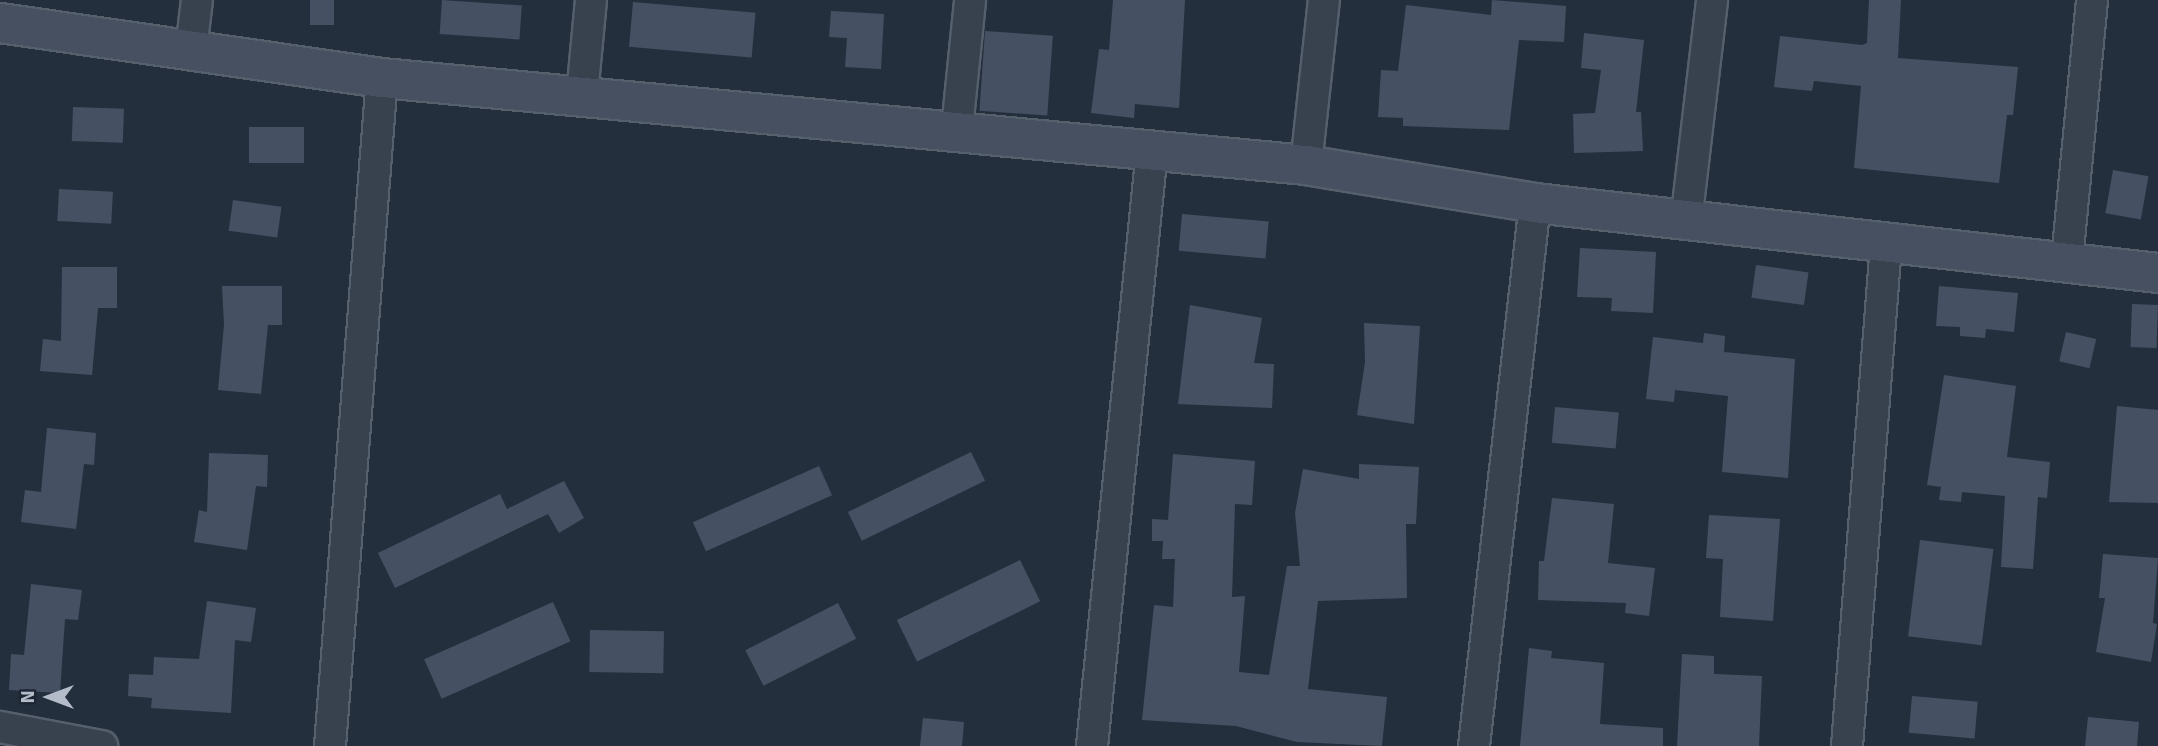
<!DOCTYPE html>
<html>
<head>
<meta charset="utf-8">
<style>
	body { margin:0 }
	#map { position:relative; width:2158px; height:746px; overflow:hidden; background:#242f3e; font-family:Signika,sans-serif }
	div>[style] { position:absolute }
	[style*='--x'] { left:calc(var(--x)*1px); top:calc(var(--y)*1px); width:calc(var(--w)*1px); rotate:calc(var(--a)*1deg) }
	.building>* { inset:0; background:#455162; transform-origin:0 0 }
	.roads { filter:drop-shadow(2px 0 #565f6c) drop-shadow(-2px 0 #565f6c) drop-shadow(0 2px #565f6c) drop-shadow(0 -2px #565f6c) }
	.street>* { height:30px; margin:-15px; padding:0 15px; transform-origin:15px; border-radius:15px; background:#38414e }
	.secondary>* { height:38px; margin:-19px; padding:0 19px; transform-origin:19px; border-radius:19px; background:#465061 }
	span { translate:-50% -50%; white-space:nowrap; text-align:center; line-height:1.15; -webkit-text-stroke:5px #1d2633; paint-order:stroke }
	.north { position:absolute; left:14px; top:662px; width:70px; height:70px; -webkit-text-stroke:5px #1d2633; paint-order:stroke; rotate:270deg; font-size:19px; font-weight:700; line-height:28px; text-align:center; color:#b4bcc9 }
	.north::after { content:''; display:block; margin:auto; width:24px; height:32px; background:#b4bcc9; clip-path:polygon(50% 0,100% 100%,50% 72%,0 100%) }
</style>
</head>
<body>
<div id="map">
	<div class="building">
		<i style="left:310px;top:0;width:24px;height:25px"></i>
		<i style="left:442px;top:0;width:80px;height:34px;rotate:4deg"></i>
		<i style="clip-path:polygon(1113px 0,1185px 0,1179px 108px,1135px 104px,1134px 118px,1091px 113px,1099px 49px,1109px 50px)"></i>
		<i style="clip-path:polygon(1492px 0,1566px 6px,1564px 42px,1519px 40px,1509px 130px,1403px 126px,1403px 118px,1378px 117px,1381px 70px,1398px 71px,1406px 5px,1491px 15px)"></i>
		<i style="clip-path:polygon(1869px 0,1901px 0,1898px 58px,2018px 67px,2013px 115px,2007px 115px,1999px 183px,1854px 168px,1861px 86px,1814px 81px,1812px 91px,1774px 87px,1780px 36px,1862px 45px,1867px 43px)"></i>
		<i style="left:633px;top:2px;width:123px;height:45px;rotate:5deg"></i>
		<i style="clip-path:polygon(831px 11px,884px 14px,881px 69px,845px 67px,847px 38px,829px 37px)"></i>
		<i style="left:985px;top:31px;width:68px;height:80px;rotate:4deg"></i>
		<i style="clip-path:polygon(1584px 33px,1644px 40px,1636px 112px,1641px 112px,1643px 151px,1574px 153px,1573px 114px,1595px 113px,1601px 70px,1581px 68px)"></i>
		<i style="left:73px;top:107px;width:51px;height:34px;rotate:2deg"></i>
		<i style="left:304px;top:127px;width:36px;height:55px;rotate:90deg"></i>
		<i style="left:2113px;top:170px;width:36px;height:44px;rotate:10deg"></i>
		<i style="left:59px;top:189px;width:54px;height:32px;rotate:3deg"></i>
		<i style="left:233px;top:200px;width:49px;height:31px;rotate:8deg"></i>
		<i style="left:1182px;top:214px;width:87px;height:37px;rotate:5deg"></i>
		<i style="clip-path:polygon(1580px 248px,1656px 252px,1653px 313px,1611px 311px,1612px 298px,1577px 297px)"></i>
		<i style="left:1756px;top:265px;width:53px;height:33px;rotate:8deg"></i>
		<i style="clip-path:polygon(62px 267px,117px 267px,117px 308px,98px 308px,92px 375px,40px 371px,43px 339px,61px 341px)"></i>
		<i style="clip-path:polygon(222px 286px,282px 286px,282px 325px,268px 325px,261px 394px,218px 390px,224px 325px)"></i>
		<i style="clip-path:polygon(1939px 286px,2018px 293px,2014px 332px,1986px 329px,1985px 338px,1960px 336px,1960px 327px,1936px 326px)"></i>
		<i style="left:2132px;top:304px;width:26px;height:43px;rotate:2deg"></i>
		<i style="clip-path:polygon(1190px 305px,1262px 318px,1254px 363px,1274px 364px,1272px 408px,1178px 404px)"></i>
		<i style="clip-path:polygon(1364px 323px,1420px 326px,1414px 424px,1357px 415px,1365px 362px)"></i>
		<i style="left:2066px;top:332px;width:31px;height:30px;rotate:13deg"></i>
		<i style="clip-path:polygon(1704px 333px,1725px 336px,1724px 352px,1795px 359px,1788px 478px,1722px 472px,1728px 396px,1675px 390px,1674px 402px,1646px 399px,1653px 337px,1703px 343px)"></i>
		<i style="clip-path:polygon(1944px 375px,2016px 386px,2007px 457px,2050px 462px,2047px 498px,2038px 497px,2033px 569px,2001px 567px,2005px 496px,1962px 492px,1961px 502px,1939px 500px,1941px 487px,1927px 485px)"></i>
		<i style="clip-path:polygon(2117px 406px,2158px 410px,2158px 503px,2109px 502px)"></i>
		<i style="left:1555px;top:407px;width:64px;height:36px;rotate:5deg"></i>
		<i style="clip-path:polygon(47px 428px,96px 433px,94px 465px,84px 464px,76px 529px,21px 522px,25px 490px,41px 492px)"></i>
		<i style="left:971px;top:452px;width:32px;height:137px;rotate:64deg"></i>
		<i style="clip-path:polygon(209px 453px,268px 455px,267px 487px,256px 486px,247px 550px,194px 542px,199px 510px,207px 512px)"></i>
		<i style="clip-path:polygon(1173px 454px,1255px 461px,1252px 505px,1235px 504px,1232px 597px,1245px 596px,1239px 672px,1269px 675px,1287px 566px,1300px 566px,1295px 513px,1303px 469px,1359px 479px,1359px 464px,1419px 467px,1416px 524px,1406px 524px,1407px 598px,1318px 601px,1308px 689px,1387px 697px,1382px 746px,1297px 742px,1236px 726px,1142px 720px,1154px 605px,1173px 607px,1175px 559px,1162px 559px,1163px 541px,1152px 541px,1152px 519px,1168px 520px)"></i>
		<i style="left:819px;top:466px;width:32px;height:138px;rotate:66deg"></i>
		<i style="clip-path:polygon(564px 481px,584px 518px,559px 533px,548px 514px,395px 588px,378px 553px,500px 494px,507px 509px)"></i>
		<i style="clip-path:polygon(1552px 498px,1614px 504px,1608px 563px,1655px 568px,1649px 616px,1625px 613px,1626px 603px,1538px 600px,1539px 561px,1544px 561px)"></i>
		<i style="clip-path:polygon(1709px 515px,1780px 519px,1773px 621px,1720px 617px,1723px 559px,1706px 558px)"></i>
		<i style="left:1920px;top:540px;width:74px;height:97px;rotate:7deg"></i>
		<i style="clip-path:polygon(2103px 554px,2158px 558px,2153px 623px,2157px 624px,2151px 662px,2096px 652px,2105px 598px,2099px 598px)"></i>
		<i style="left:1020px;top:560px;width:46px;height:137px;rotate:64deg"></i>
		<i style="clip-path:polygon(31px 584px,82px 590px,78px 620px,65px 619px,60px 693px,9px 690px,11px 654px,24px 655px)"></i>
		<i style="clip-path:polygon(207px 601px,256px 608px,251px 642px,235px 640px,231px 713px,151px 708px,152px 698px,128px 696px,129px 674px,153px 675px,154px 657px,199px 659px)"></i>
		<i style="left:553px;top:602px;width:43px;height:141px;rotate:66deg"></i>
		<i style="left:838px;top:603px;width:40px;height:104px;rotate:63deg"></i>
		<i style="left:590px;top:630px;width:74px;height:42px;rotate:1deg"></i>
		<i style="clip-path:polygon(1529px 648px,1552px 651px,1551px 658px,1604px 663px,1600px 724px,1663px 728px,1663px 746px,1520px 746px)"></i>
		<i style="clip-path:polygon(1682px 654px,1714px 656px,1714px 674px,1762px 676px,1759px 746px,1677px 746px)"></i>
		<i style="left:1912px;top:696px;width:66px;height:37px;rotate:5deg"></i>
		<i style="clip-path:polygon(2088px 717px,2139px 722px,2137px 746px,2085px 746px)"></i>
		<i style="clip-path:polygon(923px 718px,964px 722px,962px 746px,920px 746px)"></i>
	</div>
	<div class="roads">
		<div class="street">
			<i style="--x:191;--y:50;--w:50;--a:-83.2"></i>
			<i style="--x:582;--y:95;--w:95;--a:-84.6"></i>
			<i style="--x:957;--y:129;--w:130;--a:-84.2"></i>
			<i style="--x:1306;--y:165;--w:166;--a:-83.8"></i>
			<i style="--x:1686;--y:222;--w:224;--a:-83.3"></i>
			<i style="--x:2067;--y:260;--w:261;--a:-84.5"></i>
			<i style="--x:0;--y:727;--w:104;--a:10.6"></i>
			<i style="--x:330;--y:746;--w:670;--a:-85.55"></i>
			<i style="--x:1092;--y:746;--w:599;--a:-84.25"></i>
			<i style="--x:1474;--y:746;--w:546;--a:-83.59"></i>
			<i style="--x:1847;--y:746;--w:503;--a:-85.55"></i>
		</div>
		<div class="secondary">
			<i style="--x:0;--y:23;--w:386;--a:8.2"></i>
			<i style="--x:382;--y:78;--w:928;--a:5.38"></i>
			<i style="--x:1306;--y:165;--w:232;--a:9.4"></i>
			<i style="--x:1535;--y:203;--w:627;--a:6.41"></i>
		</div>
	</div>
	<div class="north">N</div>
</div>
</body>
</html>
